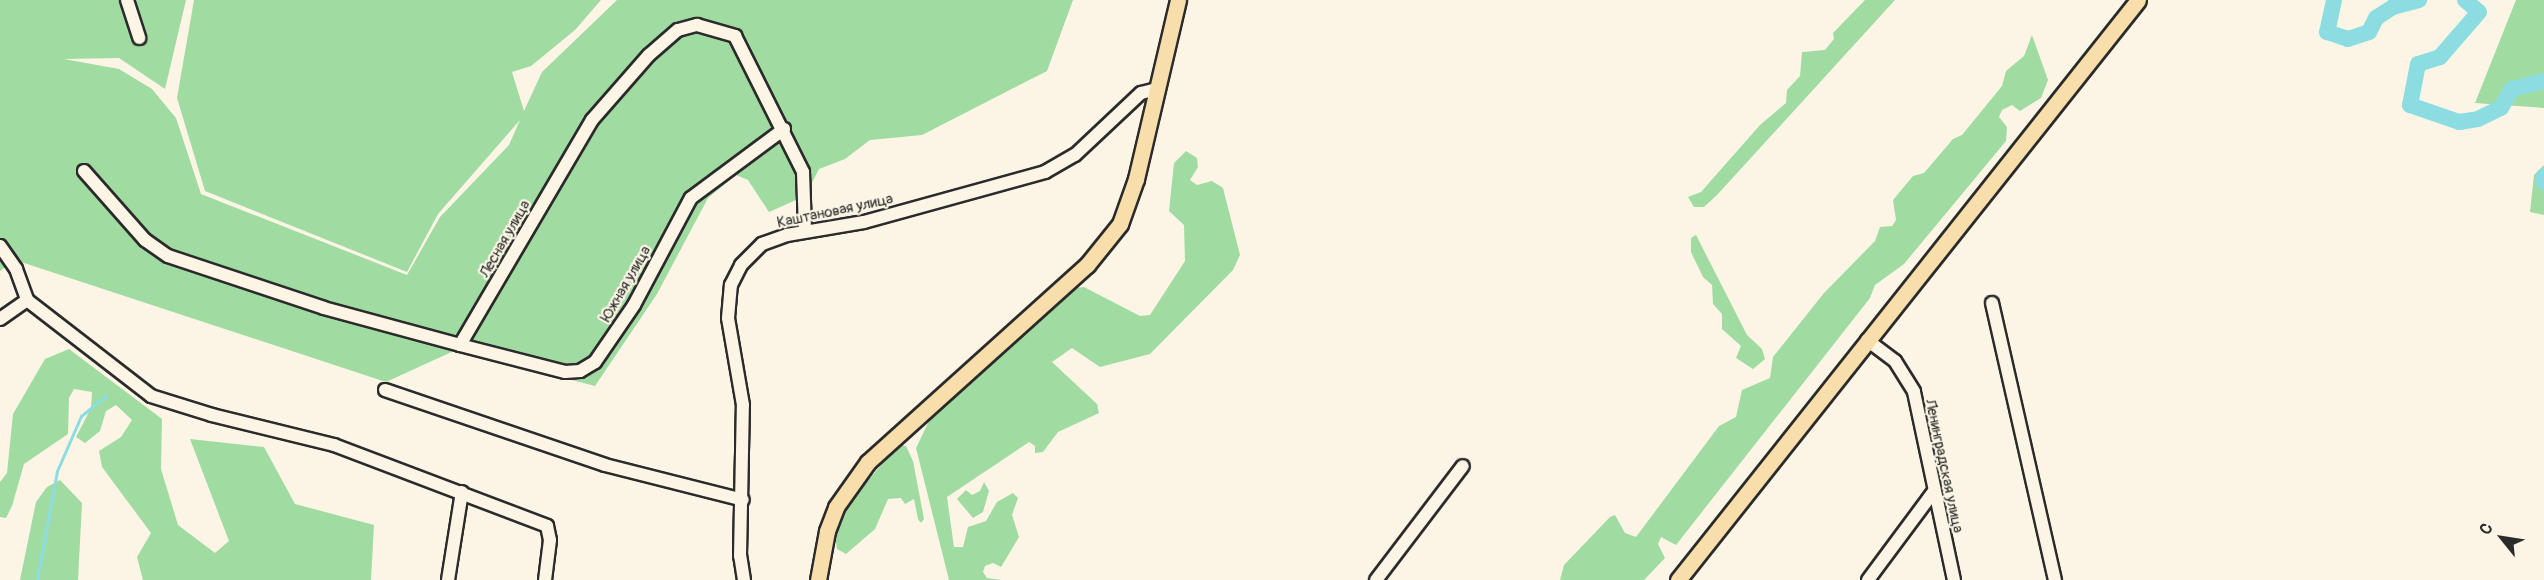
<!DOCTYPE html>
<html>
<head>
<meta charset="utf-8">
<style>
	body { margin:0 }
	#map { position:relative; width:2544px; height:580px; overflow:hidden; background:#fcf5e5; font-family:Pangolin,sans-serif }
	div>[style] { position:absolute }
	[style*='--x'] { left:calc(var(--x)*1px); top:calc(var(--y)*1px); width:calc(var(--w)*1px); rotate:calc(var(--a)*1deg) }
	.green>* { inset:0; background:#a0dba1 }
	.stream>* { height:3px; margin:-1.5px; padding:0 1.5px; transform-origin:1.5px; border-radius:1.5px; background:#8bdde2 }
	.river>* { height:16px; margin:-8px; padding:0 8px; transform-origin:8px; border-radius:8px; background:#8bdde2 }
	.roads { filter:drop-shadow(2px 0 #2b2b2b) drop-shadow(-2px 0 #2b2b2b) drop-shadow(0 2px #2b2b2b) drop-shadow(0 -2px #2b2b2b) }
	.minor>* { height:12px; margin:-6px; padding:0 6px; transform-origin:6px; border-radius:6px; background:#fcf5e5 }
	.major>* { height:15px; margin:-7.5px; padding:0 7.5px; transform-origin:7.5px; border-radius:7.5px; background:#f8deab }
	span { translate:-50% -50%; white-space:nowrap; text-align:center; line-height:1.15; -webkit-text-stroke:4.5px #fcf5e5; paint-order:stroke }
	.street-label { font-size:15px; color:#2b2b2b }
	.north { position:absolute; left:2472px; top:508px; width:60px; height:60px; -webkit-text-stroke:4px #fcf5e5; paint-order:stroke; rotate:300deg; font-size:16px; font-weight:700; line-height:24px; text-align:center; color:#2b2b2b }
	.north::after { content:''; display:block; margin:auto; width:21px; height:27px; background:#2b2b2b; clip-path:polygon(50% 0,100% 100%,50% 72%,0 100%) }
</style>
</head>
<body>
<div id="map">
	<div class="green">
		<i style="clip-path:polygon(0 0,186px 0,165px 89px,119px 58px,64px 59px,119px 69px,152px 89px,176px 118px,201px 194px,407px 275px,440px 217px,509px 145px,520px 120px,438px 214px,407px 272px,205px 191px,177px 98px,194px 0,601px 0,575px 30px,531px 66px,512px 72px,524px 111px,542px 72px,617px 0,1073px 0,1047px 71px,922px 135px,870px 140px,845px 159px,819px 169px,805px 196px,769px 212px,748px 180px,736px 175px,708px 198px,657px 294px,595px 386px,456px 350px,386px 382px,15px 260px,0 271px)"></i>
		<i style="clip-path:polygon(1865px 0,1895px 0,1717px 195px,1704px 207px,1694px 207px,1688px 197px,1701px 192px,1760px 125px,1786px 103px,1787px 90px,1800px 76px,1802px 52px,1825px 50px,1834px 39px,1833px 33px)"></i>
		<i style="clip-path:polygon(2516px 0,2544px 0,2544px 108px,2475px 103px)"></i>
		<i style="clip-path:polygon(2032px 35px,2048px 80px,2041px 98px,2020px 111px,2012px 105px,2002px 110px,1999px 117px,2007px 127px,2006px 141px,1904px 264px,1875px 285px,1870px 298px,1676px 545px,1661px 537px,1658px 544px,1665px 558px,1644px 580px,1560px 580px,1564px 565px,1610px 517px,1615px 515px,1625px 533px,1636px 537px,1719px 426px,1736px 417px,1742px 390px,1770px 378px,1773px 357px,1824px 293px,1875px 241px,1880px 227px,1892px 226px,1896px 220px,1893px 200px,1913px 176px,1924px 173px,1953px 139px,1962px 135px,2002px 86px,2006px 71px,2024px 56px)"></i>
		<i style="clip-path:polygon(1186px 151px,1197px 158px,1198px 167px,1190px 180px,1197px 185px,1212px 181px,1223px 188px,1240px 255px,1233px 270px,1150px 354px,1100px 367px,1072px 348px,1052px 362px,1097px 404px,1099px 413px,1058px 432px,1043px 452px,1035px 453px,1035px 446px,1029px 442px,947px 497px,954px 547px,963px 547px,968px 527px,986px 521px,997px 502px,1013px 493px,1018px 498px,1012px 515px,1019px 537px,1001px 567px,993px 563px,985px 566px,983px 572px,987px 578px,1002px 580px,949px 580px,916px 448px,931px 417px,1076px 288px,1084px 287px,1140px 316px,1150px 315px,1185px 261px,1184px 225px,1169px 211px,1174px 163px)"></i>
		<i style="clip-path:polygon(2544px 165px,2544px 215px,2530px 212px,2534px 175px)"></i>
		<i style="clip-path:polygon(1696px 235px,1747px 335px,1762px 349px,1765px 359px,1753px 369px,1736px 358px,1741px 346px,1722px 329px,1722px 314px,1713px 304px,1712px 285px,1703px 277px,1691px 252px,1691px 238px)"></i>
		<i style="clip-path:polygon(69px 349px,162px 419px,161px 469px,178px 525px,215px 553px,229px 541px,190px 439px,264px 447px,295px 504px,374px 525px,371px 580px,143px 580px,137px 557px,151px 533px,102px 467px,99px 451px,121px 437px,132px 420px,116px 405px,106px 411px,100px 431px,85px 443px,76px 437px,91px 408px,92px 392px,74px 389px,69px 398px,68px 434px,24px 464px,12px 506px,6px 518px,0 517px,0 482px,7px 473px,13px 414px,45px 359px)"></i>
		<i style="clip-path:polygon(898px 445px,906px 446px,913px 461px,924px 519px,921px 523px,918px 519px,914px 499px,905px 504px,901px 498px,888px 499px,875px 529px,846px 554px,837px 549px,835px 535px,849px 503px)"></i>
		<i style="clip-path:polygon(60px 480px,82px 503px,78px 580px,20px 580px,36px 502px,47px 487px)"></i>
		<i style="clip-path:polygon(984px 482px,989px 491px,983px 512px,973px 518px,957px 499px,966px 490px,972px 495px,980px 491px)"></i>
	</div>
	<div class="stream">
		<i style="--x:37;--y:580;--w:111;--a:-79.6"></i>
		<i style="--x:57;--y:471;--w:60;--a:-66.4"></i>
		<i style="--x:81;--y:416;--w:33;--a:-39"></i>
	</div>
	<div class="river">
		<i style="--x:2334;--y:0;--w:33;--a:102"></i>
		<i style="--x:2327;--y:32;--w:22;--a:18"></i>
		<i style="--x:2348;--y:39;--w:22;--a:-18"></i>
		<i style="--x:2369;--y:32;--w:16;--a:-63"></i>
		<i style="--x:2376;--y:18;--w:20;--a:-33"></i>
		<i style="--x:2393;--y:7;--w:27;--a:-15"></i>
		<i style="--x:2465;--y:0;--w:18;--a:41"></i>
		<i style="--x:2479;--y:12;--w:60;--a:130.9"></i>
		<i style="--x:2440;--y:57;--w:23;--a:162"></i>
		<i style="--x:2418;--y:64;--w:42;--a:101"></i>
		<i style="--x:2410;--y:105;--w:52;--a:19.1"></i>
		<i style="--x:2459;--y:122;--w:19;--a:-9"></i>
		<i style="--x:2478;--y:119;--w:25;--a:-26"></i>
		<i style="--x:2501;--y:108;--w:22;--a:-60"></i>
		<i style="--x:2512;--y:89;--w:33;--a:-14"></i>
		<i style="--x:2544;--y:176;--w:6;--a:90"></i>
	</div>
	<div class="roads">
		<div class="minor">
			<i style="--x:127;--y:0;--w:40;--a:72"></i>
			<i style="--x:84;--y:171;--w:92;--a:48.5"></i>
			<i style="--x:145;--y:240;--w:28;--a:35"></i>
			<i style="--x:168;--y:256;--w:164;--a:18.4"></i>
			<i style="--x:324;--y:308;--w:141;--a:15.2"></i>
			<i style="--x:460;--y:345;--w:261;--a:-59.6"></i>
			<i style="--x:592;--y:120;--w:86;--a:-48.8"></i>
			<i style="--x:649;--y:55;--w:38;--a:-41"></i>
			<i style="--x:678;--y:30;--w:20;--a:-15"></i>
			<i style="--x:697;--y:25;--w:40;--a:16"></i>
			<i style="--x:735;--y:36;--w:152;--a:63.4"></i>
			<i style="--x:803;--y:172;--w:58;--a:88"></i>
			<i style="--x:0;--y:246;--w:28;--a:55"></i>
			<i style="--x:16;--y:269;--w:33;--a:70"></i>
			<i style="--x:27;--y:300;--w:157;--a:37.7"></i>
			<i style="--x:151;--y:396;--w:64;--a:17.3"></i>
			<i style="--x:212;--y:415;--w:126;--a:13.8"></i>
			<i style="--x:334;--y:445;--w:228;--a:20.8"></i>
			<i style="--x:547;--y:526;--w:14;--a:78"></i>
			<i style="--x:550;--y:540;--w:40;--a:97.1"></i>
			<i style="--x:1992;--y:303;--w:284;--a:77.2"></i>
			<i style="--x:0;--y:319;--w:33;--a:-35"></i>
			<i style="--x:1867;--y:340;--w:35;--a:37"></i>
			<i style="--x:1895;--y:361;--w:36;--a:58"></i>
			<i style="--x:1914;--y:392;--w:192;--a:78"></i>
			<i style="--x:460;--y:345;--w:108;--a:14.4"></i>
			<i style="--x:565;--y:372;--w:15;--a:-4"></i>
			<i style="--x:580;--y:371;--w:17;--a:-31"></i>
			<i style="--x:595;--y:362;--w:69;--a:-55.6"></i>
			<i style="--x:634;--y:305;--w:121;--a:-62"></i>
			<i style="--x:691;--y:198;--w:116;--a:-36.6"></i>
			<i style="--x:385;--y:390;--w:232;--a:18.8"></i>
			<i style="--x:605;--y:465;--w:142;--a:14.2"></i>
			<i style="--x:448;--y:580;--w:89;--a:-81"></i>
			<i style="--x:744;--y:580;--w:24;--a:-99"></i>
			<i style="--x:740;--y:556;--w:151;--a:-88.9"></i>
			<i style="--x:743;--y:405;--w:88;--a:-99.8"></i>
			<i style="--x:728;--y:318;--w:33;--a:-85"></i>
			<i style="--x:731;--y:285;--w:22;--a:-63"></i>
			<i style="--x:741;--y:265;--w:30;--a:-45"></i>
			<i style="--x:762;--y:244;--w:27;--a:-20"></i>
			<i style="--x:787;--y:235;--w:78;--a:-9.6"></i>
			<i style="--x:864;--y:222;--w:188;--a:-15.4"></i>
			<i style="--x:1045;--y:172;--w:34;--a:-30"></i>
			<i style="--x:1075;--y:155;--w:91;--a:-43.2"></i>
			<i style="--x:1141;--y:93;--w:16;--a:-14"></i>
			<i style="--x:1376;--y:580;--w:143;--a:-52.7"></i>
			<i style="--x:1868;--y:580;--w:111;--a:-53.4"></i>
		</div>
		<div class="major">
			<i style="--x:818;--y:580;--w:50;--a:-79.6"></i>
			<i style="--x:827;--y:531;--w:26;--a:-69"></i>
			<i style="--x:836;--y:507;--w:55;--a:-54.6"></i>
			<i style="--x:868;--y:462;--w:295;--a:-42"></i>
			<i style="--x:1087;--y:265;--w:53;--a:-51.2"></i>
			<i style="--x:1120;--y:224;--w:48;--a:-70.4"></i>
			<i style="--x:1136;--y:179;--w:184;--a:-76.8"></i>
			<i style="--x:1678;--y:580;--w:740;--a:-51.58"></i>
		</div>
	</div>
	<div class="street-label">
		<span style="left:835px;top:211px;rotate:-12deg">Каштановая улица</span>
		<span style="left:505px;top:239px;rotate:-60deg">Лесная улица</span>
		<span style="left:626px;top:284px;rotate:-60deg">Южная улица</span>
		<span style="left:1944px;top:466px;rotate:78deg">Ленинградская улица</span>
	</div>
	<div class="north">С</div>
</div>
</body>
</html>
